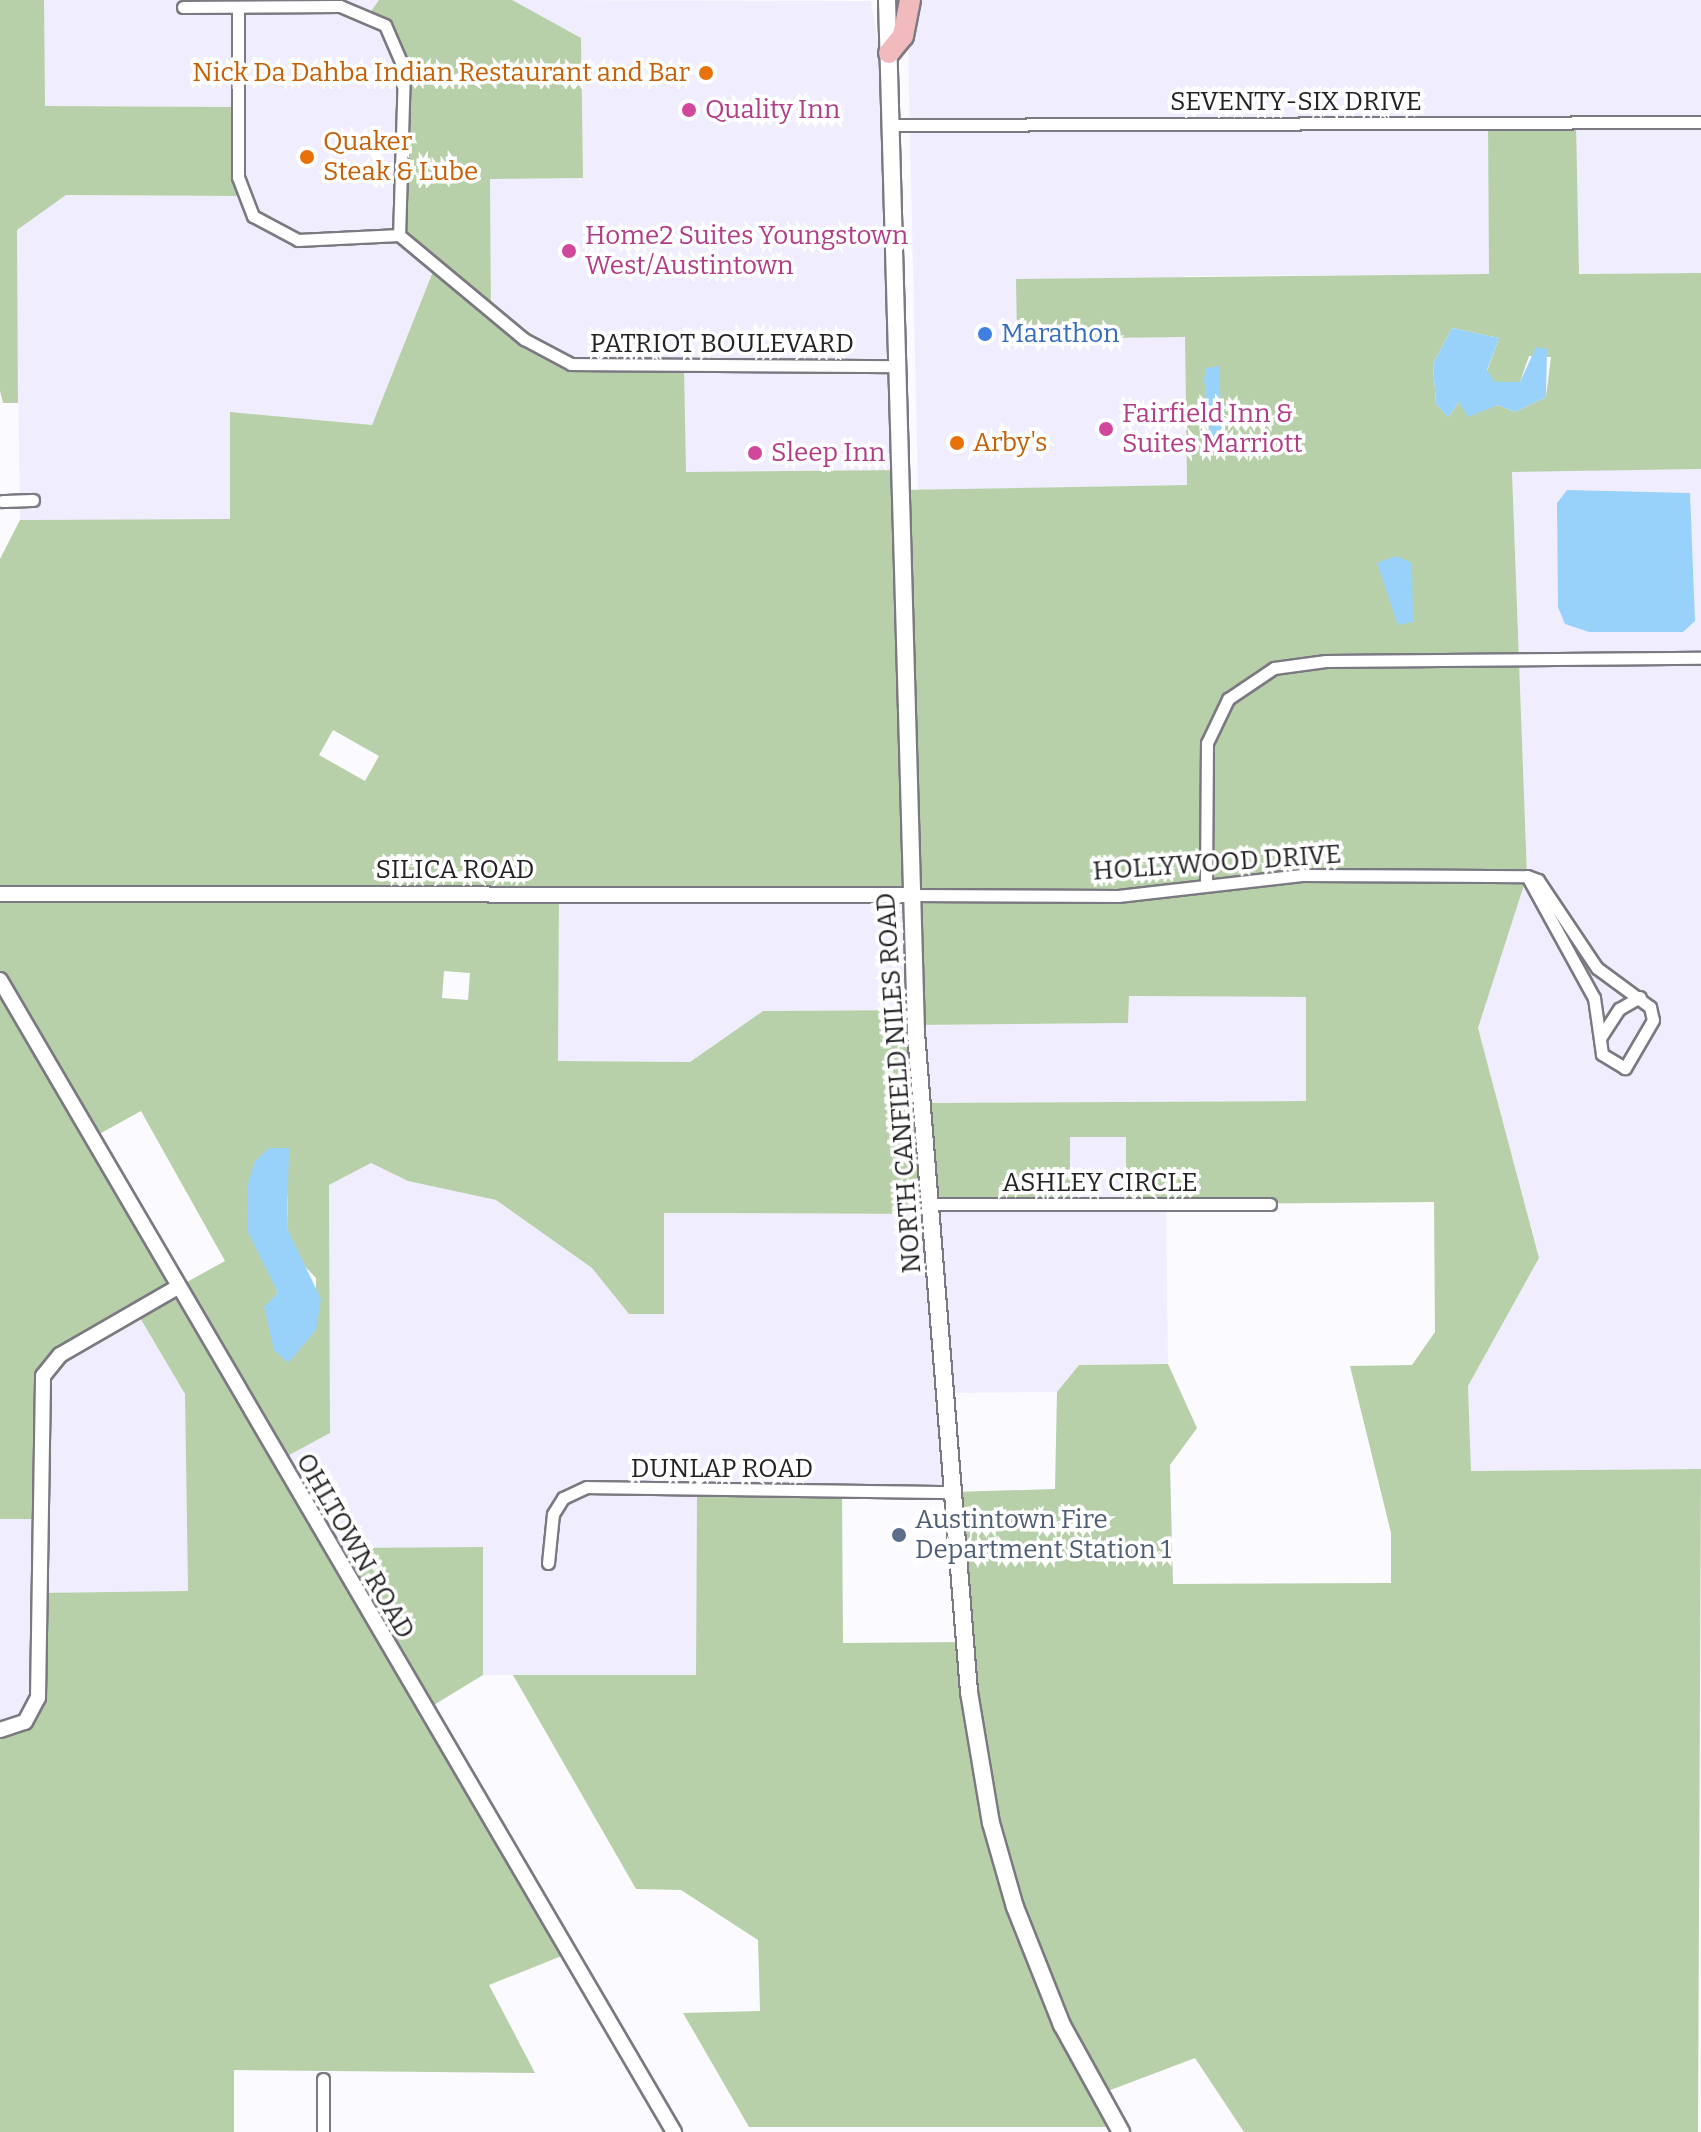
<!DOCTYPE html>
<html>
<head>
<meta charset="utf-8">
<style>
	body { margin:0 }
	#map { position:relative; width:1701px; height:2132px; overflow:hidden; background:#fbfafe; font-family:Bitter,serif }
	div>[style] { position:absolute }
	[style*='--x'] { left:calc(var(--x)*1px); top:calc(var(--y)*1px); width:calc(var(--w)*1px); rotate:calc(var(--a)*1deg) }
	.built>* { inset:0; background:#f0eefe }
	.green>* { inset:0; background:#b7d0a9 }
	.water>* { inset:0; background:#98d2fa }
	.roads { filter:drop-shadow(2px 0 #7b7981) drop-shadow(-2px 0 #7b7981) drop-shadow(0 2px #7b7981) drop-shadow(0 -2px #7b7981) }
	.minor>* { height:11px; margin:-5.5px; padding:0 5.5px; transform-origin:5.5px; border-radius:5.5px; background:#fff }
	.tertiary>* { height:14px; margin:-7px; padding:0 7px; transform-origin:7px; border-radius:7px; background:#fff }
	.secondary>* { height:16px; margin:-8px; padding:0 8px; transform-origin:8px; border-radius:8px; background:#fff }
	.motorway>* { height:20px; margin:-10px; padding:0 10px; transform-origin:10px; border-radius:10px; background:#f1bbbe }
	.dots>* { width:22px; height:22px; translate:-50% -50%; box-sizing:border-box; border:4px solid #fff; border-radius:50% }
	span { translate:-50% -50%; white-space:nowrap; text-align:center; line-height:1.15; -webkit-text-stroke:7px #fff; paint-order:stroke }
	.food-label { font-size:26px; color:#c56008 }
	.right { translate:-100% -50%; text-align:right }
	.left { translate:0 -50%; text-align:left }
	.street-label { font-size:26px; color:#232326 }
	.hotel-label { font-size:26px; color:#b23c85 }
	.shop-label { font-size:26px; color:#366cbe }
	.service-label { font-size:26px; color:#4e5e75 }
</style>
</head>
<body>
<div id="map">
	<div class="built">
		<i style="clip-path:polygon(44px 0,379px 0,369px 14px,399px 46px,434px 269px,372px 426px,230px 519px,20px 520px,16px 230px,66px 195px,241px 196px,237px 107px,44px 106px)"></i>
		<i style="clip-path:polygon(512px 0,871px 1px,892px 125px,899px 470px,686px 472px,581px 366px,491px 314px,490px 178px,583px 177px,582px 126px)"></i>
		<i style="clip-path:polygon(917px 0,1701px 0,1701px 273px,1184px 276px,1187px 485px,918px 490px,908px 47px)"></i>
		<i style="clip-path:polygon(1701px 469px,1701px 1469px,1471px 1471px,1468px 1386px,1539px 1258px,1478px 1028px,1527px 876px,1512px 471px)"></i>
		<i style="clip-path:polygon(559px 894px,910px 895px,914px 1010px,763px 1011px,690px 1062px,558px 1061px)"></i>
		<i style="clip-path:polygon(1128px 996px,1307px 997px,1306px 1101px,921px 1103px,915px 1025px,1128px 1023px)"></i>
		<i style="clip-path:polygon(1069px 1137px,1126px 1137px,1126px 1205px,1166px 1205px,1168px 1364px,1079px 1365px,1057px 1392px,945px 1393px,952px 1492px,697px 1492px,696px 1675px,483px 1675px,482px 1547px,329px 1548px,278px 1461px,330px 1433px,328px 1185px,371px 1162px,408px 1181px,496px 1200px,592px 1268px,630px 1314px,663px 1314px,664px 1213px,930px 1214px,930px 1204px,1070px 1204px)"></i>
		<i style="clip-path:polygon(136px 1311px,185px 1394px,188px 1592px,38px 1593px,35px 1708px,0 1730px,0 1519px,38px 1519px,47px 1367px)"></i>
	</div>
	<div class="green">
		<i style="clip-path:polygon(0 0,44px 0,45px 106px,238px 107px,241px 196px,66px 195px,17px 230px,18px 403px,3px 403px,0 391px)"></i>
		<i style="clip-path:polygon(evenodd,379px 0,512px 0,581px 38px,583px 178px,490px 179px,491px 313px,558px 360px,684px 369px,686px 472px,899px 470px,900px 490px,1187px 485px,1185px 337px,1017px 339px,1016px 279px,1489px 274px,1488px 123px,1576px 123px,1579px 274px,1701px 273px,1701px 469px,1512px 472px,1527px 876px,1478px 1028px,1539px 1258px,1468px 1386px,1471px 1471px,1701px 1469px,1698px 2132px,1244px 2132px,1195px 2058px,1100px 2094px,1118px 2127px,749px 2127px,683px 2013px,760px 2011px,758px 1940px,681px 1890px,636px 1889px,513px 1675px,696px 1675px,697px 1492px,842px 1492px,843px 1643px,964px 1642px,952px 1492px,1055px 1489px,1057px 1392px,1079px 1365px,1168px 1364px,1197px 1428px,1170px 1465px,1173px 1584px,1391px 1583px,1391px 1533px,1350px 1366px,1412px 1365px,1435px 1332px,1434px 1202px,1126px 1205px,1126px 1137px,1070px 1137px,1070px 1205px,930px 1204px,931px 1214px,664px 1213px,664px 1314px,629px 1314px,592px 1268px,496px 1200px,408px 1181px,371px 1163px,329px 1185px,330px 1433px,278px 1461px,329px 1548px,483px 1547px,483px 1675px,424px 1711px,569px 1953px,489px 1985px,535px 2073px,234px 2070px,234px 2132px,0 2132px,0 1730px,31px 1716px,38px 1593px,188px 1591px,185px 1394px,136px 1311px,47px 1367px,39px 1519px,0 1519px,0 1000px,10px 1000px,0 980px,0 559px,20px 520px,230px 519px,230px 412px,372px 425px,434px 269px,399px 235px,401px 53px,369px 14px,379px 0,1452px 328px,1499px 338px,1487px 371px,1495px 383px,1520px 382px,1529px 356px,1551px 357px,1546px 397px,1515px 412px,1498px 405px,1474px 413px,1459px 402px,1448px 417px,1436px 404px,1433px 364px,1452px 328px,379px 0,333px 730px,379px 756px,365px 781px,319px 755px,333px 730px,379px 0,559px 894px,909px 895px,914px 1010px,763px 1011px,690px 1062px,558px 1061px,559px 894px,379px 0,444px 971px,470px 973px,468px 1000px,442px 998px,444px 971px,379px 0,1129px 996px,1306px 997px,1306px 1101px,921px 1103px,916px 1025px,1128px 1023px,1129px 996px,379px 0,141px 1111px,225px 1261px,178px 1287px,92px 1138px,141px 1111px,379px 0,265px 1155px,288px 1195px,287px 1228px,297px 1258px,316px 1278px,316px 1330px,298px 1348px,264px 1308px,278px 1293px,266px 1265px,255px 1161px,265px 1155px)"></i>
	</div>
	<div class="water">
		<i style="clip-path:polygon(1452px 328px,1499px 338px,1487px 370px,1495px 382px,1520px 382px,1536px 347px,1547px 349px,1546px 397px,1515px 412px,1498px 405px,1468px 417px,1459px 402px,1448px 417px,1436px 404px,1433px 364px)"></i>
		<i style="clip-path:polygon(1219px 366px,1222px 429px,1220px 453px,1213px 454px,1204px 379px,1206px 368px)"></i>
		<i style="clip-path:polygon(1567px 490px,1690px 493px,1695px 621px,1683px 632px,1589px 632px,1565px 624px,1558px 607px,1557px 503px)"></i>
		<i style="clip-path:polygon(1396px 556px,1412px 563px,1413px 622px,1398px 625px,1377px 563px)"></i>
		<i style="clip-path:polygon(269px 1148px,289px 1148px,287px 1228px,321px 1299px,316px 1330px,288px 1363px,274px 1350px,264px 1307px,278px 1293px,248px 1232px,247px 1186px,255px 1161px)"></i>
	</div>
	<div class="roads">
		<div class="minor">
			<i style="--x:183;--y:7;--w:157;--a:-0.4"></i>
			<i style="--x:340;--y:6;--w:49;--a:22.9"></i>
			<i style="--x:385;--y:25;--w:48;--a:66.6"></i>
			<i style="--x:404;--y:69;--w:166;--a:91.7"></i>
			<i style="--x:238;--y:8;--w:169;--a:90"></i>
			<i style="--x:238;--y:177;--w:42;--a:69"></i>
			<i style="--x:253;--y:216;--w:51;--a:28.1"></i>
			<i style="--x:298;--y:240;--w:101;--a:-2.8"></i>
			<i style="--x:892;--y:125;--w:809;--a:-0.21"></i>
			<i style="--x:399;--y:235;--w:163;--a:39.8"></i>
			<i style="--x:524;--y:339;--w:53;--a:28"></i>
			<i style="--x:571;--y:364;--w:326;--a:0.4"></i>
			<i style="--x:2;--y:501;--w:31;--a:-2"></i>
			<i style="--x:1527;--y:876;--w:12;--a:20"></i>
			<i style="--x:1538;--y:880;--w:106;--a:56.2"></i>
			<i style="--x:1597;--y:968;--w:66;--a:36.3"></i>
			<i style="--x:1650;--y:1007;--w:13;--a:77"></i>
			<i style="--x:1653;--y:1020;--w:56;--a:120.3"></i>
			<i style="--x:1625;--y:1068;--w:27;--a:-149"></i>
			<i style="--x:1602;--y:1054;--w:57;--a:-98.1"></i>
			<i style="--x:1594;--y:998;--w:139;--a:-118.8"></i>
			<i style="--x:1206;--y:884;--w:141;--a:-89.6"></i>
			<i style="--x:1207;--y:743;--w:49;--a:-64.5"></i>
			<i style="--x:1228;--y:699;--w:55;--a:-34"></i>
			<i style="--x:1274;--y:668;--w:52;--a:-7.7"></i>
			<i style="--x:1326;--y:661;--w:375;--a:-0.5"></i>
			<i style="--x:910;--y:895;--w:208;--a:0.3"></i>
			<i style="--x:1118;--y:896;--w:185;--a:-6.5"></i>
			<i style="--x:1302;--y:875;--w:225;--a:0.3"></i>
			<i style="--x:1600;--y:1038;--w:35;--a:-57"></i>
			<i style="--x:1619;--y:1009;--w:24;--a:-30"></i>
			<i style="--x:930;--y:1204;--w:340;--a:0"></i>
			<i style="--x:548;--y:1563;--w:49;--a:-84.2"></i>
			<i style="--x:553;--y:1514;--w:19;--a:-58"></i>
			<i style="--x:563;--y:1498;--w:26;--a:-25"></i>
			<i style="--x:587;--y:1487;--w:365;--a:0.8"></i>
			<i style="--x:323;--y:2079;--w:53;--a:90"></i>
		</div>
		<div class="tertiary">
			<i style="--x:0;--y:894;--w:910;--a:0.06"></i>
			<i style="--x:0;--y:980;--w:1335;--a:59.67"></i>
			<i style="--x:0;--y:1730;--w:26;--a:-18"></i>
			<i style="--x:25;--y:1722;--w:27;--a:-62"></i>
			<i style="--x:38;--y:1698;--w:322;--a:-89.1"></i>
			<i style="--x:43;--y:1376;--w:27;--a:-51"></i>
			<i style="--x:60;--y:1355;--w:136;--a:-30"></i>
		</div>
		<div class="secondary">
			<i style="--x:887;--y:0;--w:1033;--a:88.39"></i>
			<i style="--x:916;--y:1033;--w:661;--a:85.4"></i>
			<i style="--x:969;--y:1692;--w:133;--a:80.5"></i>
			<i style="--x:991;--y:1823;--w:87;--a:74.1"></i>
			<i style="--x:1015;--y:1907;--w:127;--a:68.3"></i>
			<i style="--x:1062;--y:2025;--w:122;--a:61.1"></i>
		</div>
		<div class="motorway">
			<i style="--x:889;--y:53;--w:22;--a:-51"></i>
			<i style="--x:903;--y:36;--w:37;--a:-79"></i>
		</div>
	</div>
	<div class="dots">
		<i style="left:706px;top:73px;background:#e8710a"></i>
		<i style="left:689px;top:110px;background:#d1479c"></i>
		<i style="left:307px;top:157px;background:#e8710a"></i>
		<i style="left:569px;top:251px;background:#d1479c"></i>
		<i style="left:985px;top:334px;background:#3f7fe0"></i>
		<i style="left:1106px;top:429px;background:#d1479c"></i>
		<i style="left:957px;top:443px;background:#e8710a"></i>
		<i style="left:755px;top:453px;background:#d1479c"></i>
		<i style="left:899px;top:1535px;background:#5c6f8a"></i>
	</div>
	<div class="food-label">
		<span class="right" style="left:690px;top:73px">Nick Da Dahba Indian Restaurant and Bar</span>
		<span class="left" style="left:323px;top:157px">Quaker<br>Steak &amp; Lube</span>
		<span class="left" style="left:973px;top:443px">Arby's</span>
	</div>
	<div class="street-label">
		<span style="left:1296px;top:102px">SEVENTY-SIX DRIVE</span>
		<span style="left:722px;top:344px">PATRIOT BOULEVARD</span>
		<span style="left:1217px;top:863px;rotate:-4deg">HOLLYWOOD DRIVE</span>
		<span style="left:455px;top:870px">SILICA ROAD</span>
		<span style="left:899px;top:1083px;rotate:-94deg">NORTH CANFIELD NILES ROAD</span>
		<span style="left:1100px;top:1183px">ASHLEY CIRCLE</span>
		<span style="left:722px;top:1469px">DUNLAP ROAD</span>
		<span style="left:355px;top:1546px;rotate:60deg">OHLTOWN ROAD</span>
	</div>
	<div class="hotel-label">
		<span class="left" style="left:705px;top:110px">Quality Inn</span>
		<span class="left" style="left:585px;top:251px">Home2 Suites Youngstown<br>West/Austintown</span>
		<span class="left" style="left:1122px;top:429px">Fairfield Inn &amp;<br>Suites Marriott</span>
		<span class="left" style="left:771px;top:453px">Sleep Inn</span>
	</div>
	<div class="shop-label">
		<span class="left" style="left:1001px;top:334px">Marathon</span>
	</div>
	<div class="service-label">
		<span class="left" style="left:915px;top:1535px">Austintown Fire<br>Department Station 1</span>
	</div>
</div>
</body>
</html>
